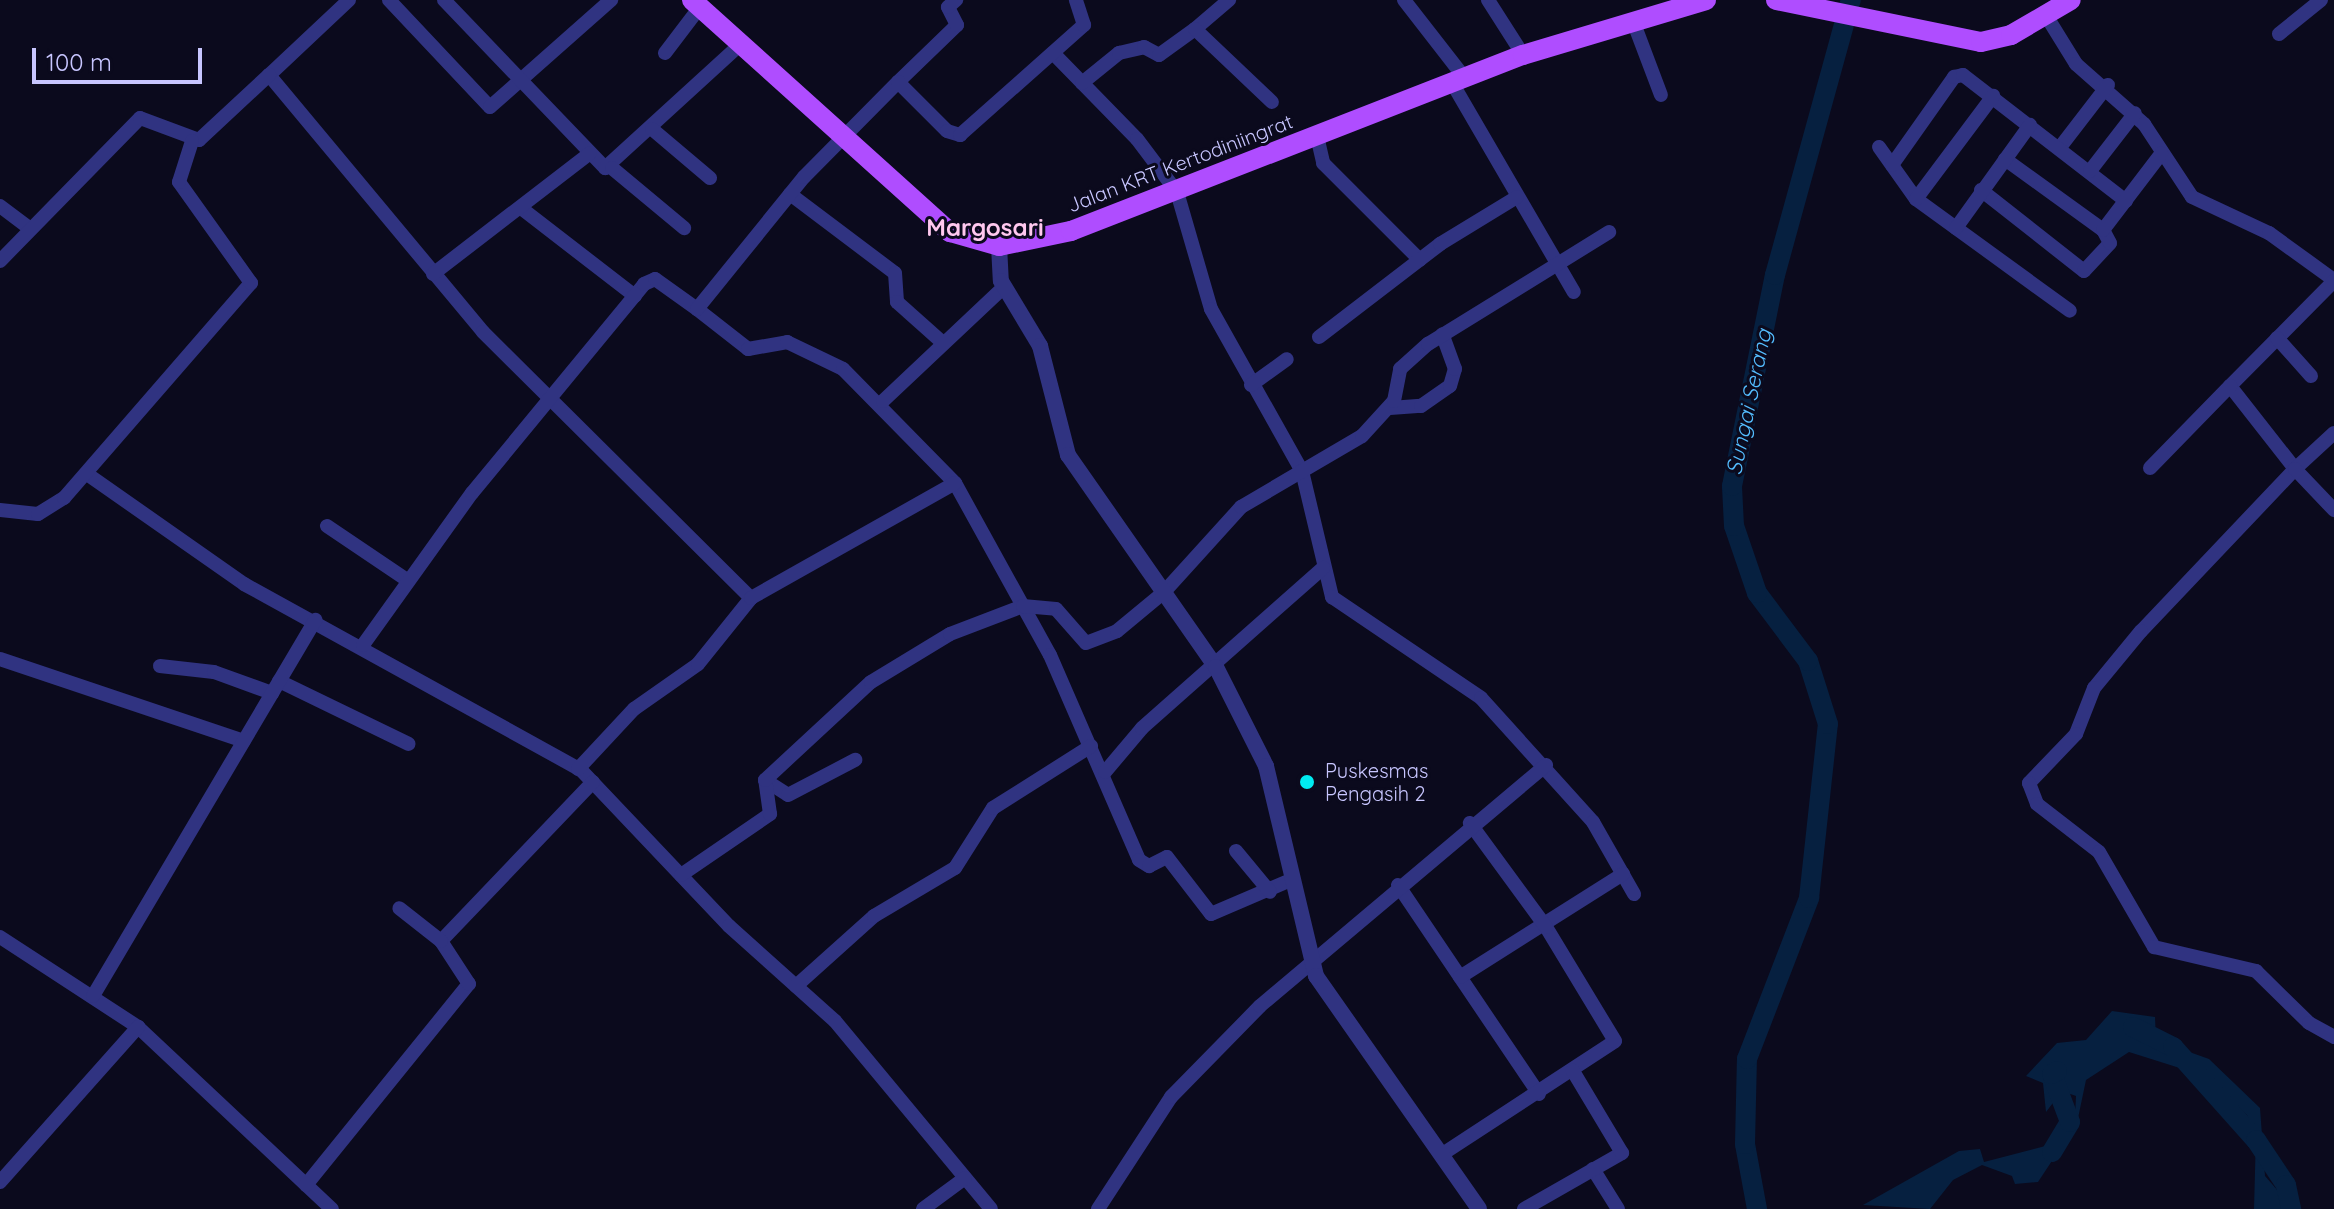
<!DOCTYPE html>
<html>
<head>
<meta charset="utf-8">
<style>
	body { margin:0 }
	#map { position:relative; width:2334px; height:1209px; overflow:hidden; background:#0b0a1d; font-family:Quicksand,sans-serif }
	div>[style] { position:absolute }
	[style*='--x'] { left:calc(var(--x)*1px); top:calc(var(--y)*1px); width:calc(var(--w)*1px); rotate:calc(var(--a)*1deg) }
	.water>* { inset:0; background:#062040 }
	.river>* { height:20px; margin:-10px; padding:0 10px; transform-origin:10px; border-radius:10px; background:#062040 }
	.minor>* { height:14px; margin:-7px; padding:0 7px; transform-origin:7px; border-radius:7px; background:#303381 }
	.tertiary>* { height:16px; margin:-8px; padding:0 8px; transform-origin:8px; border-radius:8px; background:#303381 }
	.primary>* { height:20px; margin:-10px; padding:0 10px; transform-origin:10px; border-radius:10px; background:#af4dff }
	.dots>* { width:22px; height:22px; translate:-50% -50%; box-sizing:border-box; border:4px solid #0b0a1d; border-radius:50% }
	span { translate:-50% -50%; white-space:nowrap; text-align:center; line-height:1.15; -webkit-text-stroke:6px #0b0a1d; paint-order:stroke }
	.street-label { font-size:20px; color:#c8c6ff }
	.poi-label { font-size:20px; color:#c8c6ff }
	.left { translate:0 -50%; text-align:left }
	.water-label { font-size:22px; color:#54bdff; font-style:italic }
	.quarter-label { font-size:24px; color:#ffc8ef; font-weight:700 }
	.scale { position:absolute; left:32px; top:48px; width:170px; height:36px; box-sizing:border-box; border:4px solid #c8c6ff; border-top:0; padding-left:10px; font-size:24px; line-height:28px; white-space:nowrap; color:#c8c6ff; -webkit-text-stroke:6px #0b0a1d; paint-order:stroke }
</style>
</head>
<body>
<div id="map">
	<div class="water">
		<i style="clip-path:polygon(2112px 1011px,2155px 1017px,2156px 1040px,2209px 1059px,2260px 1108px,2265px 1176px,2294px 1209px,2254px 1209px,2256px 1134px,2247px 1115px,2205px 1076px,2129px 1052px,2086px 1080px,2077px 1123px,2038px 1182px,2015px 1184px,2012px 1176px,1982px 1165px,1953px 1180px,1930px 1209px,1863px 1205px,1959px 1151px,1980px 1149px,1984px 1162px,2053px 1144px,2075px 1118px,2076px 1096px,2062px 1091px,2046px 1112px,2043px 1083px,2026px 1076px,2057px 1043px,2086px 1040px)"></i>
	</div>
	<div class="river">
		<i style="--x:2133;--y:1027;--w:45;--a:26.6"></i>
		<i style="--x:2173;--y:1047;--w:125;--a:48.3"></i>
		<i style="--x:2256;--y:1140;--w:54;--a:56.3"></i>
		<i style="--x:2286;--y:1185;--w:25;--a:78"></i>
		<i style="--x:2052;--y:1152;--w:35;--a:-59"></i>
		<i style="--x:2070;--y:1122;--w:51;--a:-110.6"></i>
		<i style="--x:2052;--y:1074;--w:6;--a:-31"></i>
		<i style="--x:1757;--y:1209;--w:66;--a:-100.5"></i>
		<i style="--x:1745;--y:1144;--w:85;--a:-88.7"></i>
		<i style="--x:1747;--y:1059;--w:173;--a:-68.9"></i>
		<i style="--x:1809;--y:898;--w:175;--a:-83.8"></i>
		<i style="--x:1828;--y:724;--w:66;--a:-107.6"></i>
		<i style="--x:1808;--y:661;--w:85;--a:-126.9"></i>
		<i style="--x:1757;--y:593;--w:71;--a:-108.9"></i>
		<i style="--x:1734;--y:526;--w:40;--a:-92.9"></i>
		<i style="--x:1732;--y:486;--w:215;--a:-78.5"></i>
		<i style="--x:1775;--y:275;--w:285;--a:-74.6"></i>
	</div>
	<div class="minor">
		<i style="--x:349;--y:0;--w:110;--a:136.8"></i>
		<i style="--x:269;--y:75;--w:334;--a:50.2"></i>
		<i style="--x:483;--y:332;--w:378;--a:44.8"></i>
		<i style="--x:389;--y:0;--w:147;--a:46.7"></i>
		<i style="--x:490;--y:107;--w:162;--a:-41.5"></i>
		<i style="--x:444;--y:0;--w:233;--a:46.2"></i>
		<i style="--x:605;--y:168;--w:184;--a:-42.4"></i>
		<i style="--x:1404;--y:0;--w:98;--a:52.1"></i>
		<i style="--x:1488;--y:0;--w:65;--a:57.5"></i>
		<i style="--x:2047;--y:17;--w:55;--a:58.3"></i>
		<i style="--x:2076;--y:64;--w:91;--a:41.4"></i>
		<i style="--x:2144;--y:124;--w:87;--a:56.7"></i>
		<i style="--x:2192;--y:197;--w:85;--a:25.1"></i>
		<i style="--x:2269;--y:233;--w:80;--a:35.9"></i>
		<i style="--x:1633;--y:21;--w:79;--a:69.3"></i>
		<i style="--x:1195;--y:29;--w:45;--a:-40.5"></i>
		<i style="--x:2279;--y:34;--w:54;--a:-39"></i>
		<i style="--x:665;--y:53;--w:58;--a:-52.7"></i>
		<i style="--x:1053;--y:53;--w:120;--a:45.7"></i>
		<i style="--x:1137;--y:139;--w:66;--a:53"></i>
		<i style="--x:1177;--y:192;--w:122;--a:73.8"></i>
		<i style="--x:1211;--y:309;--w:186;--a:60.7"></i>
		<i style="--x:1302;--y:471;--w:130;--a:76.6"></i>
		<i style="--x:1332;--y:597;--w:180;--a:34.1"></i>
		<i style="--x:1481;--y:698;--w:167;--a:47.9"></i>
		<i style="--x:1593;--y:822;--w:83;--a:60.3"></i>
		<i style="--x:1451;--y:81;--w:244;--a:59.8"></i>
		<i style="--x:898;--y:82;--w:82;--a:-44"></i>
		<i style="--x:957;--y:25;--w:20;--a:-117"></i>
		<i style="--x:948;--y:7;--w:11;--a:-41"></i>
		<i style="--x:1082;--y:83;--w:48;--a:-39"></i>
		<i style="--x:1119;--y:53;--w:26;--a:-13"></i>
		<i style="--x:1144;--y:47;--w:17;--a:28"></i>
		<i style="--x:1159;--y:55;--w:44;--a:-35.8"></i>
		<i style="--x:1195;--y:29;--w:106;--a:43.5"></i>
		<i style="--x:652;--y:129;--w:76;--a:40.2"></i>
		<i style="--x:1317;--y:136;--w:28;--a:77"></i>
		<i style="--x:1323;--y:163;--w:137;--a:45"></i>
		<i style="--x:2061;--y:146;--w:77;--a:-52.4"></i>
		<i style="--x:1879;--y:147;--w:64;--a:54.6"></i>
		<i style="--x:1916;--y:199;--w:190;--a:36"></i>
		<i style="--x:1892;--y:165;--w:108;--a:-54.8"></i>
		<i style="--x:1954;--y:77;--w:9;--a:-13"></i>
		<i style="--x:1963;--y:75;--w:206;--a:37.7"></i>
		<i style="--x:612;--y:168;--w:94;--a:39.8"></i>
		<i style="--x:2090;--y:171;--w:73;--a:-52.2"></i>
		<i style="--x:1981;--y:190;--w:131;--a:38.2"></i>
		<i style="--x:2084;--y:271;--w:38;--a:-47"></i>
		<i style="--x:2110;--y:243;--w:15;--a:-118"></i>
		<i style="--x:2103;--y:230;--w:121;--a:-144.1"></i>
		<i style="--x:790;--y:194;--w:131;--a:37"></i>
		<i style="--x:895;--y:273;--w:29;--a:86"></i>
		<i style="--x:897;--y:302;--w:62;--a:41.7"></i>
		<i style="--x:1916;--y:199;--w:129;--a:-53.2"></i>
		<i style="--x:0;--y:206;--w:38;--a:37"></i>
		<i style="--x:521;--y:208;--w:144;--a:37.7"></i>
		<i style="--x:1956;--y:228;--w:127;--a:-54.3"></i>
		<i style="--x:2103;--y:230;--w:96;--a:-52.7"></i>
		<i style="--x:0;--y:261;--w:200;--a:-45.6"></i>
		<i style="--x:140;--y:118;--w:63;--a:20.4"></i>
		<i style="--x:199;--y:140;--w:96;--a:-42.9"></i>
		<i style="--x:433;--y:274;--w:198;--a:-37.6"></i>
		<i style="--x:2334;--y:281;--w:148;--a:134.7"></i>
		<i style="--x:2230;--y:386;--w:105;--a:51.9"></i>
		<i style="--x:2295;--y:469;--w:224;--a:133.5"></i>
		<i style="--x:2141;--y:631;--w:74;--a:129.5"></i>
		<i style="--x:2094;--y:688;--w:49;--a:111.4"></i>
		<i style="--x:2076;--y:734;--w:68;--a:133.8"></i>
		<i style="--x:2029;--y:783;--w:22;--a:69"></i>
		<i style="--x:2037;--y:804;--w:78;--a:37.7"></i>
		<i style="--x:2099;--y:852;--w:110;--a:59.9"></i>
		<i style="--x:2154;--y:947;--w:105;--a:13.2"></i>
		<i style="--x:2256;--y:971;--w:74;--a:44.5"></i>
		<i style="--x:2309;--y:1023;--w:29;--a:29"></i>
		<i style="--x:697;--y:309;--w:65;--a:38.1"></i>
		<i style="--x:748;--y:349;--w:40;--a:-10"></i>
		<i style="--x:787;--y:342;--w:62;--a:25.7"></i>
		<i style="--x:843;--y:369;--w:160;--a:45.5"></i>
		<i style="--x:955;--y:483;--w:196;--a:61.1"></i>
		<i style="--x:1050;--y:655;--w:223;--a:66.5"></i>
		<i style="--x:1139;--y:860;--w:12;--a:31"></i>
		<i style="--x:1149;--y:866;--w:20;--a:-27"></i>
		<i style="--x:1167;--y:857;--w:72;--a:52.3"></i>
		<i style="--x:1211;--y:914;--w:89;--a:-23.1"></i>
		<i style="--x:1319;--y:337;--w:153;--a:-37.5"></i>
		<i style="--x:1440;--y:244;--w:90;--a:-31.4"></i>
		<i style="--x:2277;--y:338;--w:51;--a:48.2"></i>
		<i style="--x:1251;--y:385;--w:44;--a:-35.8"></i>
		<i style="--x:883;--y:401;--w:166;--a:-43.3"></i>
		<i style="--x:1390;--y:408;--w:31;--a:-4"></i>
		<i style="--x:1421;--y:406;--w:35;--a:-35"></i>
		<i style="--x:1450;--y:386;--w:18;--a:-74"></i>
		<i style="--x:1455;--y:369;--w:37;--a:-110"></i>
		<i style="--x:2334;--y:433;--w:53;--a:137.3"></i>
		<i style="--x:2295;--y:469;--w:57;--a:46.4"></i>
		<i style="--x:2150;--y:468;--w:115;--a:-45.7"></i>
		<i style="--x:87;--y:474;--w:192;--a:35"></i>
		<i style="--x:244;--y:584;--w:385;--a:28.9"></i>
		<i style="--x:581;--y:770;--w:215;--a:46.5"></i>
		<i style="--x:729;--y:926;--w:142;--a:41.9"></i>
		<i style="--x:835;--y:1021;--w:244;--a:50.3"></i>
		<i style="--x:0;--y:510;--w:38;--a:6"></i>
		<i style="--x:38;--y:514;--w:31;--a:-32"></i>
		<i style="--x:64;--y:498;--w:285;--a:-49"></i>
		<i style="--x:251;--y:283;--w:124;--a:-125.5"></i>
		<i style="--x:179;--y:182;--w:43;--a:-72.4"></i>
		<i style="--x:327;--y:526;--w:97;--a:34"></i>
		<i style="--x:363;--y:645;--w:187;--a:-54.4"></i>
		<i style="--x:472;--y:493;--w:271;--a:-50.5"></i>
		<i style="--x:644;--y:284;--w:12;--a:-24"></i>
		<i style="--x:655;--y:279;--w:52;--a:35.5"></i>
		<i style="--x:697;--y:309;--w:170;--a:-51"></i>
		<i style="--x:804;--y:177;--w:134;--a:-45.3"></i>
		<i style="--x:898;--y:82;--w:69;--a:45"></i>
		<i style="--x:947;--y:131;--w:14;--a:17"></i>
		<i style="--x:960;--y:135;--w:166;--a:-41.6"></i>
		<i style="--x:1084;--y:25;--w:26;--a:-108"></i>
		<i style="--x:0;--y:659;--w:257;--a:18.6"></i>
		<i style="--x:160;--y:666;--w:54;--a:6.3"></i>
		<i style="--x:214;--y:672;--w:62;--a:19.9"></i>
		<i style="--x:279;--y:681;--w:144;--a:25.9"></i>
		<i style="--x:578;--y:769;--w:82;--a:-47"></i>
		<i style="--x:634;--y:709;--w:78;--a:-35.1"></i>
		<i style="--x:698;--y:664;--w:85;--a:-51.2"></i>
		<i style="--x:751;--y:598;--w:234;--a:-29.4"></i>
		<i style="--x:1105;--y:772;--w:57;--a:-49.9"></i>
		<i style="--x:1142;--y:728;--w:242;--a:-41.5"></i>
		<i style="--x:765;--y:780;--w:27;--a:33"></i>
		<i style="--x:788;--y:795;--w:76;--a:-27.6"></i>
		<i style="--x:1236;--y:851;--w:53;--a:50.3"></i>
		<i style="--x:681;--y:875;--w:108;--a:-34.4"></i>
		<i style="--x:770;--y:814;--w:34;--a:-98"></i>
		<i style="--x:765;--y:780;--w:144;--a:-42.8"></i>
		<i style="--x:871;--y:682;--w:92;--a:-31.3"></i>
		<i style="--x:950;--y:634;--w:78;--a:-21"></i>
		<i style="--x:1023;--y:606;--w:33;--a:5"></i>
		<i style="--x:1056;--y:609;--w:45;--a:48.6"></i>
		<i style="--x:1086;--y:643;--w:33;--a:-21"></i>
		<i style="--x:1117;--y:631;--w:61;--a:-39.7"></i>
		<i style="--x:1164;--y:592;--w:115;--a:-47.8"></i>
		<i style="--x:1241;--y:507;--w:140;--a:-30.4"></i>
		<i style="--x:1362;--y:436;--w:47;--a:-47.6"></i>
		<i style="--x:1394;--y:401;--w:33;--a:-79"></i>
		<i style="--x:1400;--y:369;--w:38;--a:-42"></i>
		<i style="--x:1428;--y:344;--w:213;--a:-31.7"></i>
		<i style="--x:1398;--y:885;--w:252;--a:56"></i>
		<i style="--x:0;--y:937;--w:165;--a:33.1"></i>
		<i style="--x:138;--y:1027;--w:266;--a:43.2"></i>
		<i style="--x:441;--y:941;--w:220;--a:-46.3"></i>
		<i style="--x:1460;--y:977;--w:193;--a:-32.3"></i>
		<i style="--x:796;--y:986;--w:105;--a:-41.9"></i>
		<i style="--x:874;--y:916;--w:94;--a:-30.7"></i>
		<i style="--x:955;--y:868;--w:71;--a:-57.7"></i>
		<i style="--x:993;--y:808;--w:116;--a:-32.3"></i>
		<i style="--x:93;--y:996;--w:437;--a:-59.4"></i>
		<i style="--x:1444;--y:1153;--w:204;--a:-33.2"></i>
		<i style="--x:1615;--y:1041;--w:133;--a:-121.2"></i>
		<i style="--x:1546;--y:927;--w:129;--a:-126.2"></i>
		<i style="--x:1593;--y:1169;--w:47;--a:58"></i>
		<i style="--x:0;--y:1182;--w:208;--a:-48.3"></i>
		<i style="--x:306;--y:1185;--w:259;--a:-51"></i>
		<i style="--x:469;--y:984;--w:51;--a:-123.1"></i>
		<i style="--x:441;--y:941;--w:53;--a:-141.8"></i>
		<i style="--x:923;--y:1209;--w:52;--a:-36.4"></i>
		<i style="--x:1098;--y:1209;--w:134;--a:-56.9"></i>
		<i style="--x:1171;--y:1097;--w:127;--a:-45.6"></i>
		<i style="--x:1260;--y:1006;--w:374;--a:-40.1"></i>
		<i style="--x:1524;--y:1209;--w:113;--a:-29.7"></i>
		<i style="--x:1622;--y:1153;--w:96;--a:-120.9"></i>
	</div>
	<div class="tertiary">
		<i style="--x:999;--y:246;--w:35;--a:87"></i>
		<i style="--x:1001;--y:281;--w:76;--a:59"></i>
		<i style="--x:1040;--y:346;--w:113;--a:75.6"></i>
		<i style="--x:1068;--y:455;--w:259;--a:55.1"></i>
		<i style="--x:1216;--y:667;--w:111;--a:63.2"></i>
		<i style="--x:1266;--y:766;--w:216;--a:76.6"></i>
		<i style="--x:1316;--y:976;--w:284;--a:55"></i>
	</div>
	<div class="primary">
		<i style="--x:692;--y:0;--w:347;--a:42"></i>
		<i style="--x:950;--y:232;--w:51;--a:15.9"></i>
		<i style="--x:999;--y:246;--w:74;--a:-11.8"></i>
		<i style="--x:1071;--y:231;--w:485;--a:-21.3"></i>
		<i style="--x:1523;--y:55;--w:191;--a:-16.7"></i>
		<i style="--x:1776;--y:0;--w:209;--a:11.6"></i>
		<i style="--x:1981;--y:42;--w:31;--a:-13"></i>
		<i style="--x:2011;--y:35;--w:69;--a:-30.3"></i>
	</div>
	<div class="dots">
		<i style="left:1307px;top:782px;background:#00ebf1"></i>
	</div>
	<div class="street-label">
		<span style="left:1180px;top:163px;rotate:-21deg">Jalan KRT Kertodiniingrat</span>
	</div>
	<div class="poi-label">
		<span class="left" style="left:1325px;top:782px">Puskesmas<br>Pengasih 2</span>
	</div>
	<div class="water-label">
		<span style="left:1749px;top:402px;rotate:-78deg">Sungai Serang</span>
	</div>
	<div class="quarter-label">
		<span style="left:985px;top:228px">Margosari</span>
	</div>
	<div class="scale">100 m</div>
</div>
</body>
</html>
